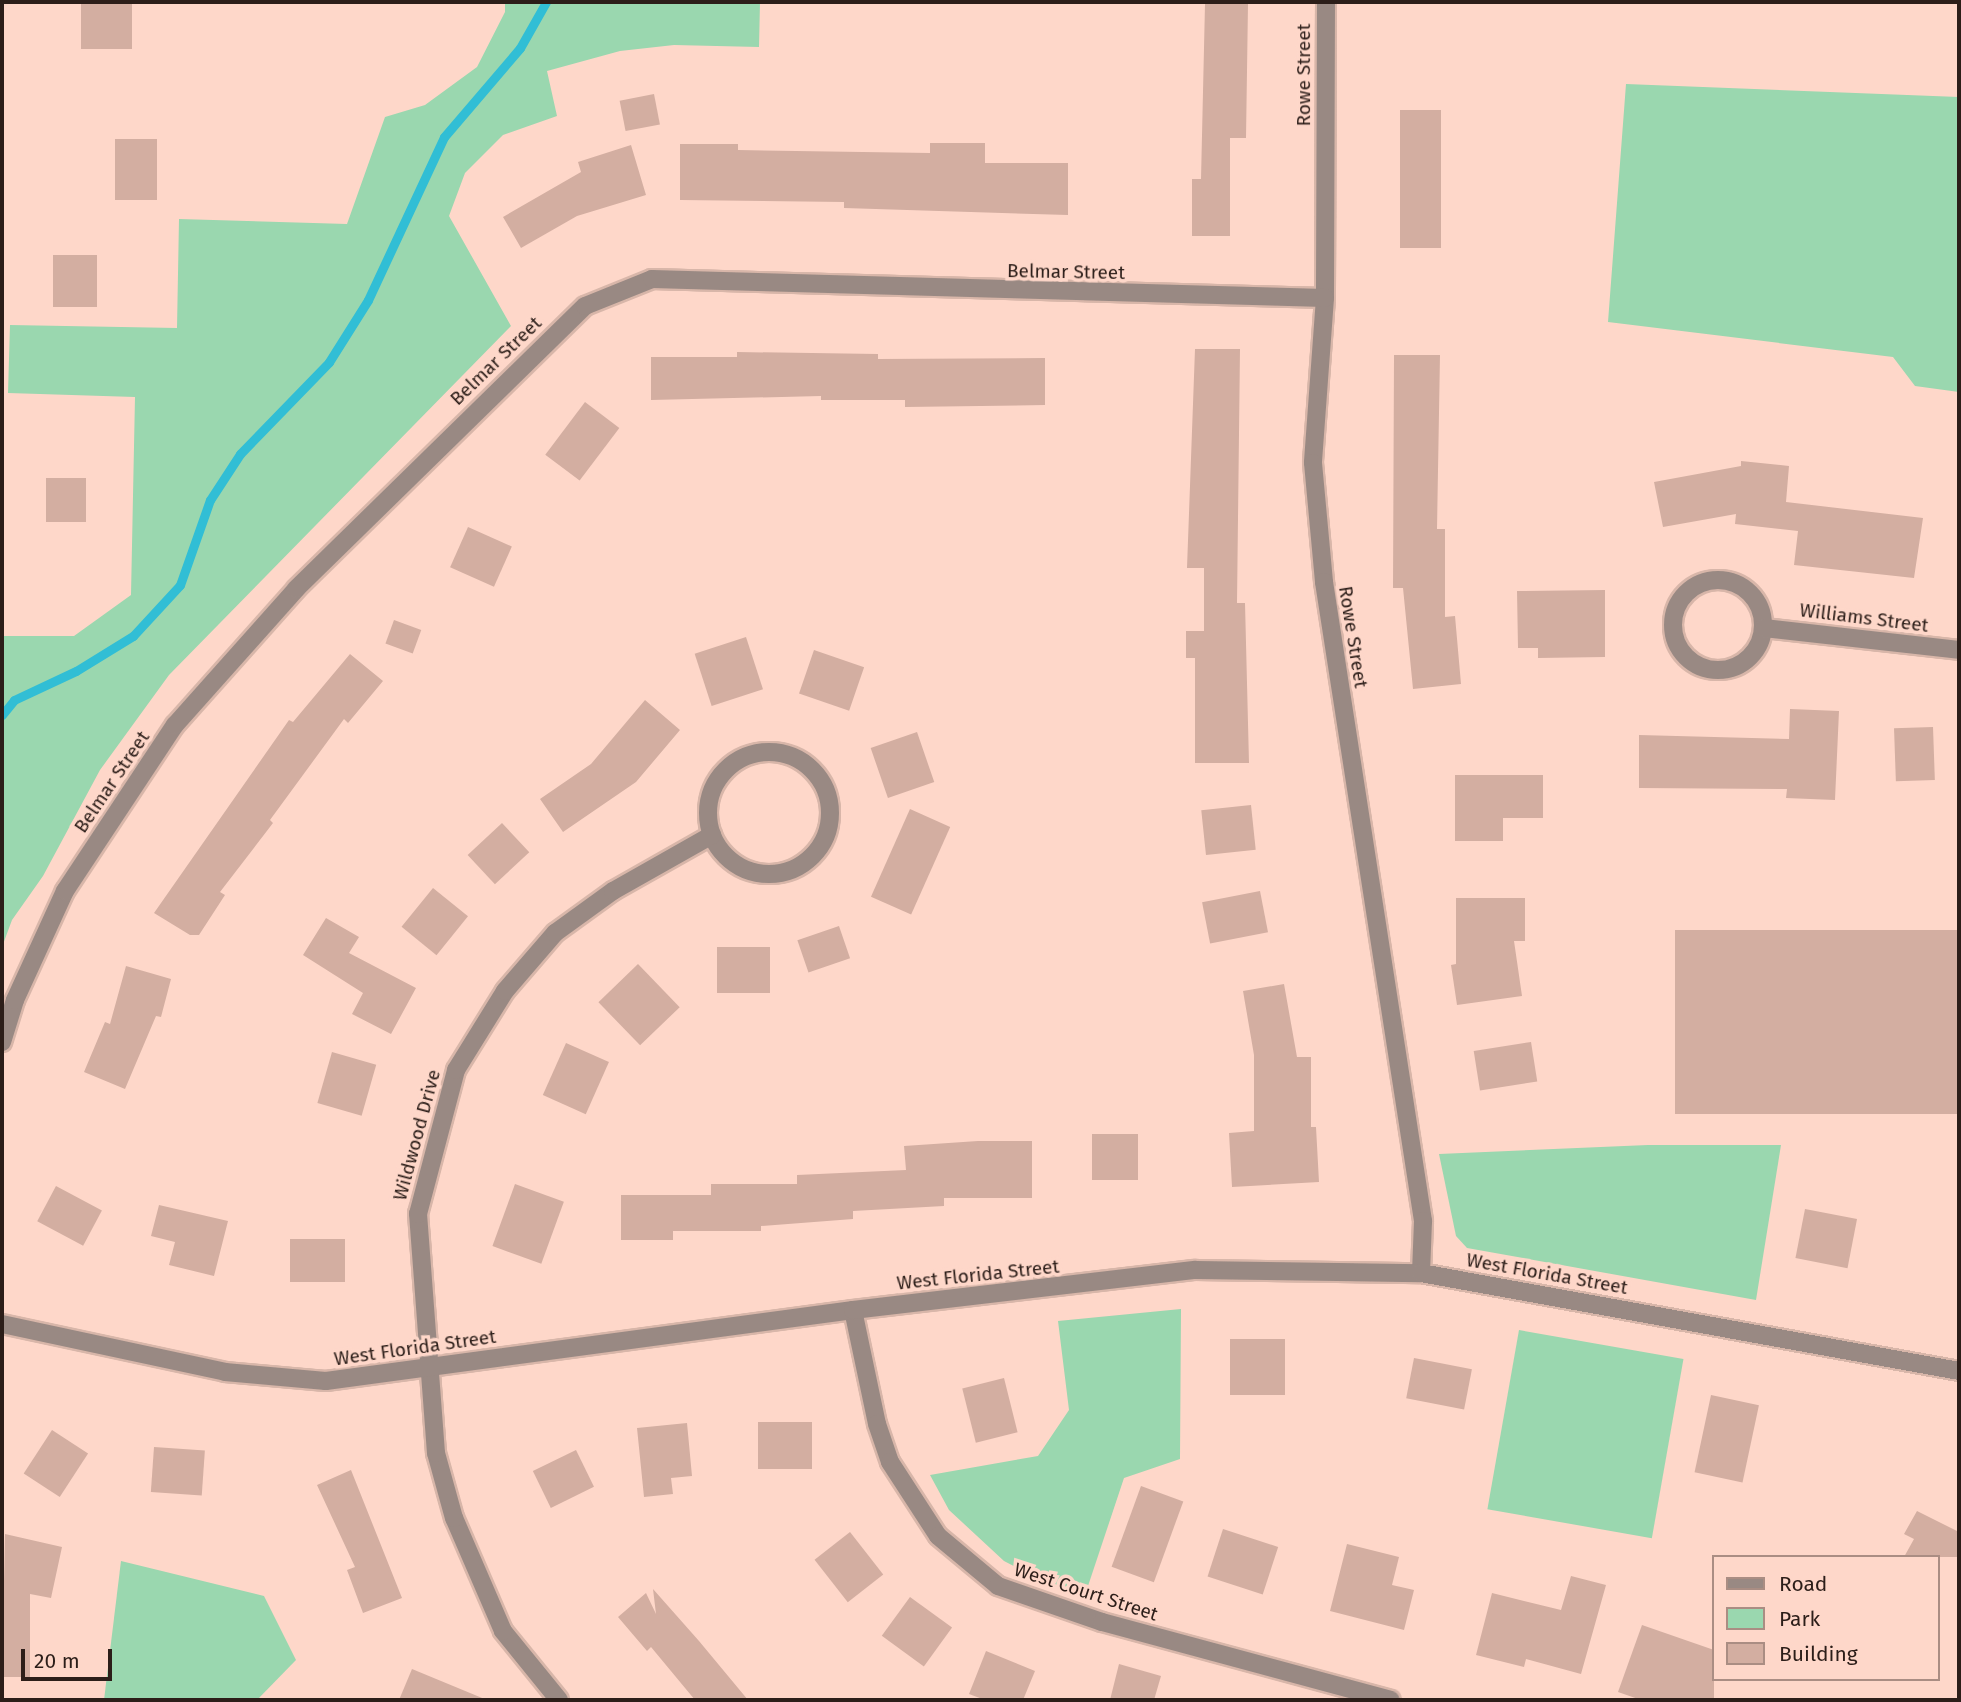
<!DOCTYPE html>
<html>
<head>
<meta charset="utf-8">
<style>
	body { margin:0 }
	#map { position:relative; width:1961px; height:1702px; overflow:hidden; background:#fed7c9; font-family:"Fira Sans",sans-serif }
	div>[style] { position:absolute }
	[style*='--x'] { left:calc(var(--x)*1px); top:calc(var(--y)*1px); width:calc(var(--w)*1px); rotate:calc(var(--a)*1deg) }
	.green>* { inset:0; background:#9ad7af; transform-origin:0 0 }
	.stream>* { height:9px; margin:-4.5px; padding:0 4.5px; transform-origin:4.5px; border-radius:4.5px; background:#31bed5 }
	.building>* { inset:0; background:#d3aea1; transform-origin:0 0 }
	.roads { filter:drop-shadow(2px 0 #d8b6a9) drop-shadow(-2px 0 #d8b6a9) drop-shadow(0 2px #d8b6a9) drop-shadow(0 -2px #d8b6a9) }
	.minor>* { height:18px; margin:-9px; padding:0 9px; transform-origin:9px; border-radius:9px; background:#998983 }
	.minor>.ring { margin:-9px; padding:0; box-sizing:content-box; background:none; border:18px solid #998983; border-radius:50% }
	.tertiary>* { height:18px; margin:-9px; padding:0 9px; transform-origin:9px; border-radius:9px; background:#998983 }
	span { translate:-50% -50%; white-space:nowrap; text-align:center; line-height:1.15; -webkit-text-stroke:7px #fed7c9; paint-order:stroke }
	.street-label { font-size:19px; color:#2c1e19 }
	.frame { position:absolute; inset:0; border:4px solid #2c1e19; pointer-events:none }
	.legend { position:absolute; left:1712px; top:1555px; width:228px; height:126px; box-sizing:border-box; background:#fed7c9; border:2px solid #aa8d83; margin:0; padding:9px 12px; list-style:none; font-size:21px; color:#2c1e19 }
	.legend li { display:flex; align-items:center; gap:14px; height:35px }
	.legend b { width:35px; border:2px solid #aa8d83 }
	.scale { position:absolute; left:21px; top:1649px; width:91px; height:32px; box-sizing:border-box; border:4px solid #2c1e19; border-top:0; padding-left:9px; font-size:21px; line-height:24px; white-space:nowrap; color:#2c1e19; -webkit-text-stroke:5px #fed7c9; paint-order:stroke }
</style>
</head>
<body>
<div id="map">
	<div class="green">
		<i style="clip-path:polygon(505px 2px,760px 2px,759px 47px,674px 45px,620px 51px,547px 71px,557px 116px,503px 135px,465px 173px,449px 216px,511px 326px,169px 675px,100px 770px,43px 876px,12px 920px,2px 947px,2px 636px,74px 636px,131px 595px,135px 397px,8px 393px,10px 325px,177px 328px,179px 219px,347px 224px,385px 117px,425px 105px,477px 67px,505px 12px)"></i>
		<i style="clip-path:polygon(1626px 84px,1959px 97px,1959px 392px,1915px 386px,1893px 357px,1608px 322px)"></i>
		<i style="clip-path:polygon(1648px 1145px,1781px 1145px,1756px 1300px,1467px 1248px,1456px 1236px,1439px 1154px)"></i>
		<i style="clip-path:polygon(1181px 1309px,1180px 1459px,1124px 1478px,1086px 1592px,1045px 1582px,1004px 1561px,949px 1510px,930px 1475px,1038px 1456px,1069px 1410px,1058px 1321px)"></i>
		<i style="left:1519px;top:1330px;width:167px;height:182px;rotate:10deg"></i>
		<i style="clip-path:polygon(121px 1561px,264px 1596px,296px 1660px,257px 1700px,104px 1700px)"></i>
	</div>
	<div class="stream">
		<i style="--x:2;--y:715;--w:19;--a:-51"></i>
		<i style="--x:14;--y:700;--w:68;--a:-25.1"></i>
		<i style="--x:76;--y:671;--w:67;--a:-31.6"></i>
		<i style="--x:133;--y:636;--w:69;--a:-47.3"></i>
		<i style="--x:180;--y:585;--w:90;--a:-70.6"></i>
		<i style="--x:210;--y:500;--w:55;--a:-56.9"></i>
		<i style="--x:240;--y:454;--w:128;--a:-45.9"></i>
		<i style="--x:329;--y:362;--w:73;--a:-57.8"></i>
		<i style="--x:368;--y:300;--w:180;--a:-65"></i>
		<i style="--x:444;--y:137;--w:117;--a:-49.5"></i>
		<i style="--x:520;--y:48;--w:53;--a:-60.5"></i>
	</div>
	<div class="building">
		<i style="left:81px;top:2px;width:51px;height:47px"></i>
		<i style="clip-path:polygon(1205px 4px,1248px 4px,1246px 138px,1230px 138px,1230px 236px,1192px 236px,1192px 179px,1201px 179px)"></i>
		<i style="left:654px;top:94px;width:31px;height:35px;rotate:79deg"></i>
		<i style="left:1400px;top:110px;width:41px;height:138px"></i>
		<i style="left:115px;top:139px;width:42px;height:61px"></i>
		<i style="clip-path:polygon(930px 143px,985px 143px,985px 163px,1068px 163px,1068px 215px,844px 208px,844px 202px,680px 200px,680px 144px,738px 144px,738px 150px,930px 153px)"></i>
		<i style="clip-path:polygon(631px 145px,646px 195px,577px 216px,521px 248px,503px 217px,581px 172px,578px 162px)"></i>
		<i style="left:53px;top:255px;width:44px;height:52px"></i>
		<i style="clip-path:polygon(1195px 349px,1240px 349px,1237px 603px,1245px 603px,1249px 763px,1195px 763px,1195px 658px,1186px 658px,1186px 631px,1204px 631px,1204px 568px,1187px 568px)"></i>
		<i style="clip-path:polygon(737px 352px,878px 354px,878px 359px,1045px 358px,1045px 405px,905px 407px,905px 400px,821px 400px,821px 396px,651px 400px,651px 357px,737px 357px)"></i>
		<i style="clip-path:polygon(1394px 355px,1440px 355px,1437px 529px,1445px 529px,1445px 617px,1455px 616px,1461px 684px,1413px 689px,1403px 588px,1393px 588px)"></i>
		<i style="left:585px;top:402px;width:43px;height:66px;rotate:37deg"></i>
		<i style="clip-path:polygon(1741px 461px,1789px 466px,1786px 502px,1923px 518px,1914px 578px,1794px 565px,1798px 531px,1735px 524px,1736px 514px,1663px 527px,1654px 482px,1741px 466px)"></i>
		<i style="left:46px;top:478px;width:40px;height:44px"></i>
		<i style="left:468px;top:527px;width:48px;height:44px;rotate:24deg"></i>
		<i style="clip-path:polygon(1605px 590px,1605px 657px,1538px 658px,1538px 648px,1518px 648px,1517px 591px)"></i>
		<i style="left:394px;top:620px;width:29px;height:25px;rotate:20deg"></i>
		<i style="left:746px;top:637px;width:55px;height:54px;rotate:72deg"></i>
		<i style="left:814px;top:650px;width:53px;height:46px;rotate:19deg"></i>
		<i style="clip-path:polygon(350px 654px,383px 681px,348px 723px,344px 719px,270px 820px,273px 823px,220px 892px,225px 895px,199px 935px,190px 935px,154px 913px,289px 720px,293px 722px)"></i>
		<i style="clip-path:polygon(645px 700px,680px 730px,636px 782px,563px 832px,540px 799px,591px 764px)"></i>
		<i style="clip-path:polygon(1790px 709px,1839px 711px,1835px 800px,1786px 798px,1787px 789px,1639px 788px,1639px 735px,1789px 739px)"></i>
		<i style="left:1933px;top:727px;width:53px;height:39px;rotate:88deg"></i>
		<i style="left:917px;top:732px;width:53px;height:49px;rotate:71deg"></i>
		<i style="clip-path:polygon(1455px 775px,1543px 775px,1543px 818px,1503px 818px,1503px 841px,1455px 841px)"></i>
		<i style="left:1251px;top:805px;width:45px;height:50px;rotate:84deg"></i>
		<i style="left:910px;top:809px;width:44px;height:96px;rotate:24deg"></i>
		<i style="left:502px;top:823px;width:40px;height:47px;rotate:47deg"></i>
		<i style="left:433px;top:888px;width:45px;height:50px;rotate:39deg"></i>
		<i style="left:1260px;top:891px;width:42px;height:59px;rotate:79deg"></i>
		<i style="clip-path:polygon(1456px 898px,1525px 898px,1525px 941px,1514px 941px,1522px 996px,1457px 1005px,1451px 965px,1456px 964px)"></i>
		<i style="clip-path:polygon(326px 918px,359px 937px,349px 953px,416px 988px,391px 1034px,352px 1014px,363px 993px,303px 955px)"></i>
		<i style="left:839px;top:926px;width:34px;height:44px;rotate:71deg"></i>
		<i style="left:1675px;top:930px;width:284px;height:184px"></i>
		<i style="left:717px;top:947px;width:53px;height:46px"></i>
		<i style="left:638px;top:964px;width:60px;height:55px;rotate:46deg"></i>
		<i style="clip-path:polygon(126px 966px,171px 979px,161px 1017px,156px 1016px,125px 1089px,84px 1072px,105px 1022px,110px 1024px)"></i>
		<i style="clip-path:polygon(1284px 984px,1297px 1057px,1311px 1057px,1311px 1127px,1316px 1127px,1319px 1182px,1232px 1187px,1229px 1133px,1254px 1131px,1254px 1055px,1243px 991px)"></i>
		<i style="left:1531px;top:1042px;width:40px;height:58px;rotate:81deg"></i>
		<i style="left:566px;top:1043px;width:47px;height:57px;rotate:24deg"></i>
		<i style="left:332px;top:1052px;width:46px;height:53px;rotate:16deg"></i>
		<i style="left:1092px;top:1134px;width:46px;height:46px"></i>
		<i style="clip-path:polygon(978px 1141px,1032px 1141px,1032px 1198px,944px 1198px,944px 1206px,853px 1211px,853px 1219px,761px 1226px,761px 1231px,673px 1231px,673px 1240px,621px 1240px,621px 1195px,711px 1195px,711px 1184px,797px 1184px,797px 1175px,906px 1170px,904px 1146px)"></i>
		<i style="left:515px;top:1184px;width:52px;height:66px;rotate:20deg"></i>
		<i style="left:56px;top:1186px;width:52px;height:40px;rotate:28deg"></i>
		<i style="clip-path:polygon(159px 1205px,228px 1221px,214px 1276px,169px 1265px,175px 1242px,151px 1236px)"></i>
		<i style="left:1805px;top:1209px;width:53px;height:50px;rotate:11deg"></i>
		<i style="left:290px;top:1239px;width:55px;height:43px"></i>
		<i style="left:1230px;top:1339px;width:55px;height:56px"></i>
		<i style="left:1414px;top:1358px;width:59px;height:41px;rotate:11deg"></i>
		<i style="left:1004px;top:1378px;width:56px;height:43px;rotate:76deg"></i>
		<i style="left:1711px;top:1395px;width:49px;height:79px;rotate:12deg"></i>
		<i style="left:758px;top:1422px;width:54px;height:47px"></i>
		<i style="clip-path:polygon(687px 1423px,692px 1476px,671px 1478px,673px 1494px,644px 1497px,637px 1428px)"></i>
		<i style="left:52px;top:1430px;width:43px;height:52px;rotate:33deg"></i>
		<i style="left:154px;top:1447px;width:51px;height:45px;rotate:4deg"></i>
		<i style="left:576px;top:1450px;width:41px;height:48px;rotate:64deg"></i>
		<i style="clip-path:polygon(351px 1470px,402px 1598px,363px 1613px,347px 1570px,355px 1567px,317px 1485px)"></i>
		<i style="left:1141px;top:1486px;width:45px;height:86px;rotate:20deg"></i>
		<i style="clip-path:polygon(1917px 1511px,1959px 1532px,1959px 1557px,1904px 1557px,1914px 1539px,1904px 1534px)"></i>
		<i style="left:1223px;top:1529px;width:58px;height:50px;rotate:18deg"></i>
		<i style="left:850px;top:1532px;width:54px;height:45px;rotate:52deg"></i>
		<i style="clip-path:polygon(5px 1534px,62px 1547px,51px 1598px,30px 1594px,30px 1677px,2px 1677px)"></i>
		<i style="clip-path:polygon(1347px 1544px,1399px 1557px,1392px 1585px,1414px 1590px,1404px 1630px,1330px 1611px)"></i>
		<i style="clip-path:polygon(1571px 1576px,1606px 1585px,1581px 1674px,1526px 1659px,1524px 1667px,1476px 1655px,1492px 1593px,1561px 1610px)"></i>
		<i style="clip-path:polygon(653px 1589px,699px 1641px,748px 1700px,695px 1700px,651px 1647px,647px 1651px,618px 1617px,646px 1593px,656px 1614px)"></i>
		<i style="left:910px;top:1597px;width:52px;height:48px;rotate:36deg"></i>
		<i style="clip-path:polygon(1642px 1625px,1714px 1650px,1714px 1700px,1641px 1700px,1618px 1692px)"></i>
		<i style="clip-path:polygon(986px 1651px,1035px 1671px,1023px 1700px,985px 1700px,969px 1694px)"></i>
		<i style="clip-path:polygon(1119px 1664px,1161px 1676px,1154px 1700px,1110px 1700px)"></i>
		<i style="clip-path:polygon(412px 1669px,487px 1700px,399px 1700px)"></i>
	</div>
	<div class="roads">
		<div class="minor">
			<i style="--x:1326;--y:2;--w:296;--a:90.2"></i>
			<i style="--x:1325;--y:298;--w:165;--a:94.2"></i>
			<i style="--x:1313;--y:463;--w:120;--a:84.7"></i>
			<i style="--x:1324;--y:582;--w:647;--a:81.19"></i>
			<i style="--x:1423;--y:1221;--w:52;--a:92.2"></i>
			<i class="ring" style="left:1673px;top:580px;width:72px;height:72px"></i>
			<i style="--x:1764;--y:628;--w:196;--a:6.4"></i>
			<i class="ring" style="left:708px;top:752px;width:104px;height:104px"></i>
			<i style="--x:2;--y:1042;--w:44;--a:-72.8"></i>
			<i style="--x:15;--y:1000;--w:120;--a:-65.4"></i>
			<i style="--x:65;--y:891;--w:199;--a:-56.5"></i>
			<i style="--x:175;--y:725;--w:182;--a:-48.3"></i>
			<i style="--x:296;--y:589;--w:404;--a:-44.4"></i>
			<i style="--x:585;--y:306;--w:72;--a:-21.9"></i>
			<i style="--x:652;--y:279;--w:673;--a:1.62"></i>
			<i style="--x:853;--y:1310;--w:116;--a:78.1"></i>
			<i style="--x:877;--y:1424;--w:40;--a:71.1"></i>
			<i style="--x:890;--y:1462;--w:88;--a:57"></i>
			<i style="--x:938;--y:1536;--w:78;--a:39.8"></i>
			<i style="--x:998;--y:1586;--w:110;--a:19.1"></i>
			<i style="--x:1102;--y:1622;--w:299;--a:15.1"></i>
			<i style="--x:559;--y:1700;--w:89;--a:-129.1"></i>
			<i style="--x:503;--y:1631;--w:123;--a:-113.4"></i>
			<i style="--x:454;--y:1518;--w:67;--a:-105.5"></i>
			<i style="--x:436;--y:1453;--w:240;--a:-94.3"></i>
			<i style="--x:418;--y:1214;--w:149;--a:-75.2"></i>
			<i style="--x:456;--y:1070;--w:93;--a:-58.2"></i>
			<i style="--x:505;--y:991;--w:77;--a:-49.2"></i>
			<i style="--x:555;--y:933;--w:72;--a:-35.9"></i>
			<i style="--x:613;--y:891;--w:114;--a:-29.5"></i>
		</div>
		<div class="tertiary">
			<i style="--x:2;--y:1324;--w:228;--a:12.1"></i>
			<i style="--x:225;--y:1372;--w:101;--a:5.1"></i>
			<i style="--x:326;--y:1381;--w:532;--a:-7.67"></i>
			<i style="--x:853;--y:1310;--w:345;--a:-6.7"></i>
			<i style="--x:1196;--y:1270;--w:225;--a:0.8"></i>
			<i style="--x:1421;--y:1273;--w:547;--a:10.32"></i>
		</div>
	</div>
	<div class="street-label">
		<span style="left:1304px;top:75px;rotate:-90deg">Rowe Street</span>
		<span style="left:1066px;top:272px;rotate:1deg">Belmar Street</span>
		<span style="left:496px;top:361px;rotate:-44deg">Belmar Street</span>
		<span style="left:1864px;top:618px;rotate:7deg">Williams Street</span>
		<span style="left:1353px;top:637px;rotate:81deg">Rowe Street</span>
		<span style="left:112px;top:782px;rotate:-56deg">Belmar Street</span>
		<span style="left:417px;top:1135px;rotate:-75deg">Wildwood Drive</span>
		<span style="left:1547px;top:1274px;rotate:10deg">West Florida Street</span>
		<span style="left:978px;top:1275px;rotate:-6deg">West Florida Street</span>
		<span style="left:415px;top:1348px;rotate:-8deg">West Florida Street</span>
		<span style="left:1086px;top:1592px;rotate:18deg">West Court Street</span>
	</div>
	<div class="frame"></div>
	<ul class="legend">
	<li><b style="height:9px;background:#998983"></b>Road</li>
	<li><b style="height:19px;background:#9ad7af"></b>Park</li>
	<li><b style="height:19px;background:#d3aea1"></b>Building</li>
	</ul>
	<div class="scale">20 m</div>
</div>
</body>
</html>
